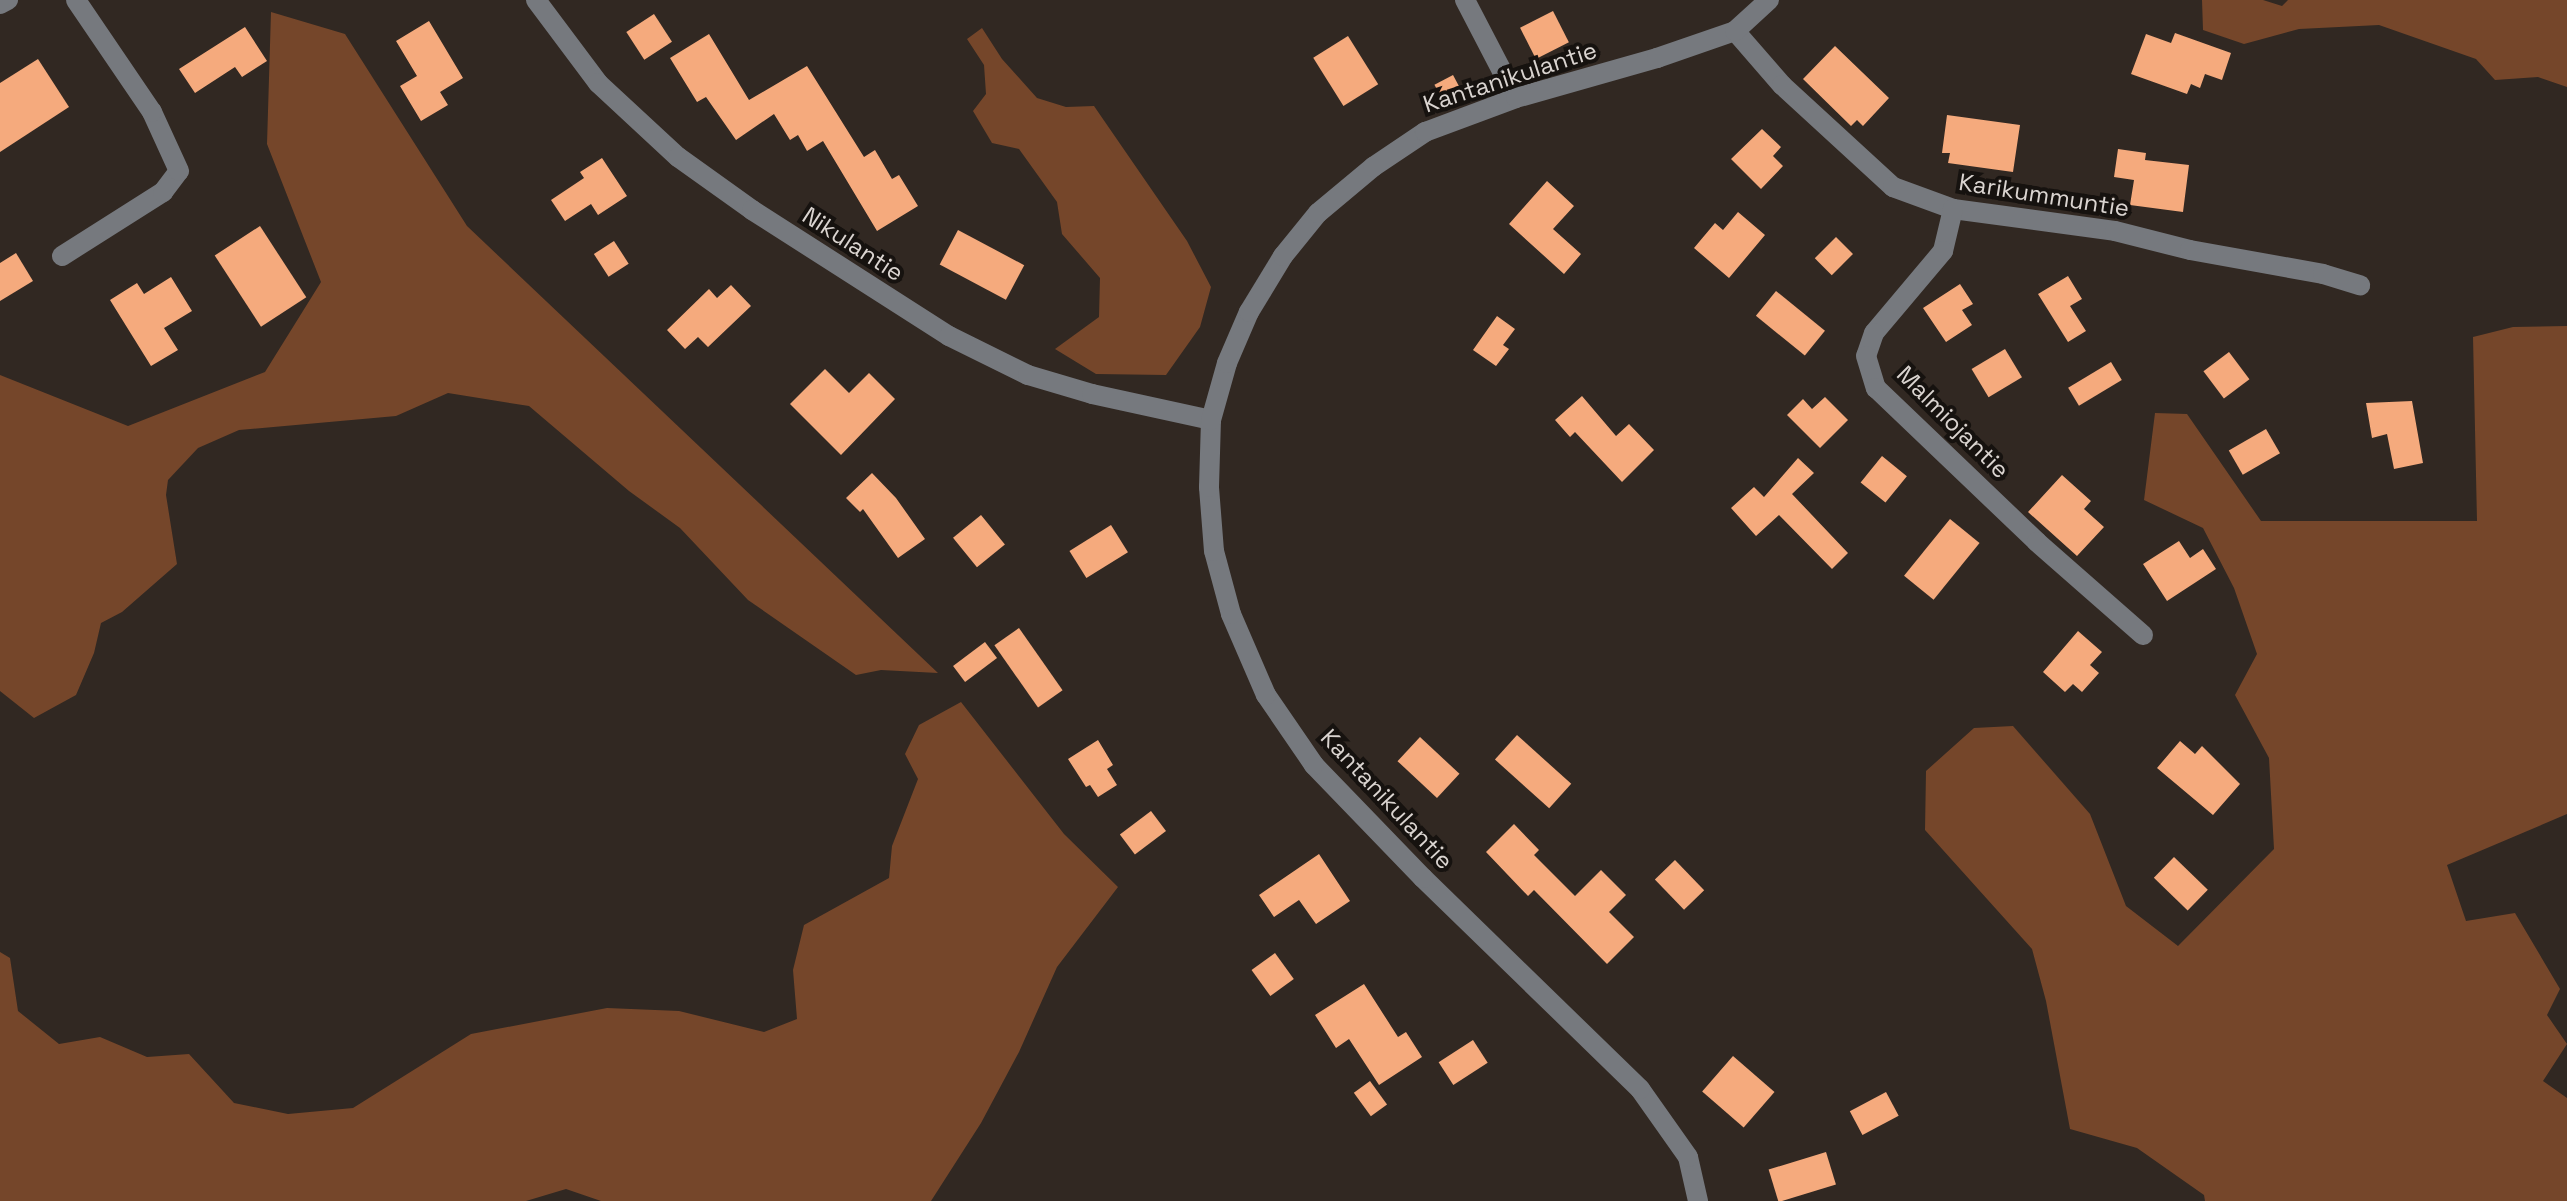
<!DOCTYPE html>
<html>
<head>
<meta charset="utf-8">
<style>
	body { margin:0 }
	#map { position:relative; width:2567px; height:1201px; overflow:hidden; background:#312822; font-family:"Space Grotesk",sans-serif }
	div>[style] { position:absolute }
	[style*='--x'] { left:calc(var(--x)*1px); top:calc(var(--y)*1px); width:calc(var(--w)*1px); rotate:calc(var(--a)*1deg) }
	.green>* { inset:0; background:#75462a }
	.building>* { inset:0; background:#f5aa7d; transform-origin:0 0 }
	.minor>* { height:20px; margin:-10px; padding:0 10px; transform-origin:10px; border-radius:10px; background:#76797e }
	span { translate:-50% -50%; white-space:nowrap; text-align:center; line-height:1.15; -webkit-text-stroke:8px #16120f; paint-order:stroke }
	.street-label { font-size:24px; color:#dad4d0 }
</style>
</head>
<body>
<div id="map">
	<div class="green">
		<i style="clip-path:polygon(2263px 0,2282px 6px,2288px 0,2567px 0,2567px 87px,2538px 77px,2495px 80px,2476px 59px,2379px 25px,2299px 29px,2244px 44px,2203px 30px,2202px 0)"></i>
		<i style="clip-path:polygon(271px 12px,345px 34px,467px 226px,938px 673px,881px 670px,856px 675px,748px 600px,680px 528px,629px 491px,529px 406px,448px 393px,396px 416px,239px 430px,198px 448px,168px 480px,166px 495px,177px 564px,122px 612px,101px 623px,94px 653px,76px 695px,34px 718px,0 691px,0 375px,128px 426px,265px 372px,321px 282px,267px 144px)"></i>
		<i style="clip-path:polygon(982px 28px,1002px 59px,1037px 98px,1066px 107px,1094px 106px,1187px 241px,1211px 287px,1200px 327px,1166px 375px,1096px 374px,1055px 349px,1099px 317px,1100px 278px,1062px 234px,1057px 202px,1019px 149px,992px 143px,973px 111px,986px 94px,984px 65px,967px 39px)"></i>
		<i style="clip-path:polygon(2567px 326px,2567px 814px,2447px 865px,2466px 921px,2515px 913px,2560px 989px,2547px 1015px,2567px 1044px,2543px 1081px,2567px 1098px,2567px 1201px,2205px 1201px,2204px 1195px,2137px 1148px,2070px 1129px,2046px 1001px,2032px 949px,1925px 830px,1926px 771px,1974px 728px,2013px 726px,2090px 814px,2126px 906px,2178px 946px,2274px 849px,2269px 758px,2235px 695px,2257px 654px,2234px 588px,2203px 528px,2144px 500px,2155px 413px,2187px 414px,2261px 521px,2477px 521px,2473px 337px,2513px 327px)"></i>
		<i style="clip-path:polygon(961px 702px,1064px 834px,1118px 887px,1057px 967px,1019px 1052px,981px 1123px,931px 1201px,601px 1201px,566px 1189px,526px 1201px,0 1201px,0 952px,10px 958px,18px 1011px,59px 1044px,100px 1037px,147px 1057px,189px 1054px,234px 1103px,288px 1114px,353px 1108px,471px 1034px,607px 1008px,679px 1011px,764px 1032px,797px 1019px,793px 970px,804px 925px,889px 878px,892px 846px,918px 779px,905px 754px,919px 725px)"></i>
	</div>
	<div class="building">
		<i style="left:1553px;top:11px;width:35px;height:37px;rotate:63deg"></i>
		<i style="left:654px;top:14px;width:33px;height:33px;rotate:57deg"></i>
		<i style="clip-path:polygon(429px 21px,463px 78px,440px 92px,448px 105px,421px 121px,400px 86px,417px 76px,396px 41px)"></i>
		<i style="clip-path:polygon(245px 27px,267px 61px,242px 77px,235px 67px,195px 93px,179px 69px)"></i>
		<i style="clip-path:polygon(2175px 33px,2231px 53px,2222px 80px,2205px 74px,2200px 88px,2191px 84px,2187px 94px,2131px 74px,2146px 34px,2171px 43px)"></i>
		<i style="clip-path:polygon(709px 34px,749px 100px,807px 66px,864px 157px,875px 150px,892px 179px,899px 175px,918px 206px,877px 231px,823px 141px,807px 151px,798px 135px,790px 140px,774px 114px,736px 140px,706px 97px,697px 102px,670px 58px)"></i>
		<i style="left:1348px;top:36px;width:57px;height:41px;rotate:58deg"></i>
		<i style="clip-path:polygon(1835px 46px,1889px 98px,1863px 126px,1857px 120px,1851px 126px,1803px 79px)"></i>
		<i style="clip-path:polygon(38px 59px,69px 107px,0 152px,0 83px)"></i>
		<i style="left:1453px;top:75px;width:21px;height:21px;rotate:62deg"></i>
		<i style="clip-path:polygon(1947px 115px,2020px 125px,2013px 172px,1948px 163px,1950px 153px,1942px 153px)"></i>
		<i style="clip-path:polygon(1762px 129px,1781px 147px,1773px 156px,1783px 166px,1761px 189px,1731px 159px)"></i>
		<i style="clip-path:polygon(2118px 149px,2146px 153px,2145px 160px,2189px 165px,2183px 212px,2130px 205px,2134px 180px,2114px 177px)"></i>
		<i style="clip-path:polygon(602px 158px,627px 196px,598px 215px,591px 204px,565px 221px,551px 200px,584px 178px,580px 172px)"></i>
		<i style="clip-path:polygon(1547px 181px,1574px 206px,1553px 229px,1581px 254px,1564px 274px,1509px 224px)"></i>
		<i style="clip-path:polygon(1738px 212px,1765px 235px,1729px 278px,1694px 248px,1715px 223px,1723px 230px)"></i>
		<i style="left:260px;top:226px;width:85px;height:54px;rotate:57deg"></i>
		<i style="left:958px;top:230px;width:75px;height:39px;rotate:28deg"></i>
		<i style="left:1836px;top:237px;width:24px;height:30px;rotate:45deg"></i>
		<i style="left:614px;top:241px;width:27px;height:24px;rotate:57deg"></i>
		<i style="clip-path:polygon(16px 253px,33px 281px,0 301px,0 263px)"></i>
		<i style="clip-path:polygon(2068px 276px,2082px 299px,2070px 306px,2086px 331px,2068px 342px,2038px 294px)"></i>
		<i style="clip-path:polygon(171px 277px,192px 311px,164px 328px,178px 350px,151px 366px,110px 300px,137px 283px,144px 294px)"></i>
		<i style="clip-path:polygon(1960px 284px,1973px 304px,1962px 310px,1972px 325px,1946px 342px,1923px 308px)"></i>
		<i style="clip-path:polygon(731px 285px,751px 306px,708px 347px,698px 337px,685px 349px,667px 330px,709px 289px,717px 298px)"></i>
		<i style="left:1776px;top:291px;width:63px;height:32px;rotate:39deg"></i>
		<i style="clip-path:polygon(1497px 316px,1515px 329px,1503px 345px,1509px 349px,1496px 366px,1473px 350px)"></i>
		<i style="left:2005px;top:349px;width:33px;height:39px;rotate:59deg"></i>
		<i style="left:2229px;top:352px;width:34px;height:32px;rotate:53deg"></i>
		<i style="left:2111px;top:362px;width:21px;height:50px;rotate:59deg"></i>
		<i style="clip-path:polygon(825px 369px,849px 393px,869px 373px,895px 399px,841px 455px,790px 404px)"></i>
		<i style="clip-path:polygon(1582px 396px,1616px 436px,1629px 424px,1654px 450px,1622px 482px,1575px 432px,1570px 437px,1555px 420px)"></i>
		<i style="clip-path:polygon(1825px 397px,1848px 420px,1820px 448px,1787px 415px,1803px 399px,1812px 409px)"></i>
		<i style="clip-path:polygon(2412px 401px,2423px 463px,2394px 469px,2387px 434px,2372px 438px,2366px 403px)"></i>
		<i style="left:2266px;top:429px;width:28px;height:43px;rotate:60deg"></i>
		<i style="left:1882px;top:456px;width:32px;height:34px;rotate:39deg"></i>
		<i style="clip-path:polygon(1798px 458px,1814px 473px,1792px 494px,1848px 553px,1832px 569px,1779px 515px,1756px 536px,1731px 508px,1754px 487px,1764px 497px)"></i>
		<i style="clip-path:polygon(872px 473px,896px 498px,925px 539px,898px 558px,863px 509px,860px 512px,846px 498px)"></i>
		<i style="clip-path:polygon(2062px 475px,2091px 501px,2084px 509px,2104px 527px,2077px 556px,2028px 512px)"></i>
		<i style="left:981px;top:515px;width:38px;height:36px;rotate:51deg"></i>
		<i style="left:1950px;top:519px;width:38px;height:73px;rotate:39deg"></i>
		<i style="left:1111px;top:525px;width:32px;height:49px;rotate:58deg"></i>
		<i style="clip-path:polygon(2179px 541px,2190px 558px,2203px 549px,2216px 569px,2167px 601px,2143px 564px)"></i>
		<i style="left:1019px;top:628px;width:76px;height:30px;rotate:55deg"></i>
		<i style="clip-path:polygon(2078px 631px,2102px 652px,2090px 665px,2099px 673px,2082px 692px,2073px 684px,2065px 692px,2043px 672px)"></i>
		<i style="left:985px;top:642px;width:20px;height:40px;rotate:53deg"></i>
		<i style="left:1517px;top:735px;width:73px;height:33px;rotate:42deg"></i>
		<i style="left:1420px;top:737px;width:54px;height:33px;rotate:43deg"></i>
		<i style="clip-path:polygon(1098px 740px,1113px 765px,1107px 769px,1117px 785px,1098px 797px,1090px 785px,1086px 787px,1068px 759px)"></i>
		<i style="clip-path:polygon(2180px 741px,2195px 754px,2202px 746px,2240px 784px,2213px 815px,2157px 768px)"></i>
		<i style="left:1151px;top:811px;width:25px;height:39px;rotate:53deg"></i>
		<i style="clip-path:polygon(1514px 824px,1539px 850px,1534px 855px,1575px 896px,1601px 870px,1626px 895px,1609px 912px,1634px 937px,1607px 964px,1534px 890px,1528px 896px,1486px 852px)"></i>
		<i style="clip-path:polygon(1319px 854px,1350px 901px,1316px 924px,1299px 900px,1274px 917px,1259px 895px)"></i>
		<i style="left:2174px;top:857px;width:47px;height:29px;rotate:44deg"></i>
		<i style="left:1675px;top:860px;width:42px;height:28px;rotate:46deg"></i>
		<i style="left:1275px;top:953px;width:32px;height:29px;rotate:54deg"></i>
		<i style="clip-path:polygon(1364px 984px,1398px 1037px,1406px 1032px,1422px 1057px,1379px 1085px,1349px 1039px,1336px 1048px,1315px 1015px)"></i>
		<i style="left:1473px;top:1040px;width:27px;height:41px;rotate:57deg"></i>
		<i style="left:1733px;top:1056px;width:55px;height:47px;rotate:41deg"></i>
		<i style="left:1370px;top:1081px;width:29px;height:20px;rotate:54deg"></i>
		<i style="left:1886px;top:1092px;width:27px;height:41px;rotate:62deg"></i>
		<i style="left:1826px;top:1152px;width:34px;height:60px;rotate:73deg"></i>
	</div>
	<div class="minor">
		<i style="--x:536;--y:0;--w:104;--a:53.2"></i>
		<i style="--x:598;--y:83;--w:109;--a:42.8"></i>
		<i style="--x:678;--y:157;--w:91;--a:35.6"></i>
		<i style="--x:752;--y:210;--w:234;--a:32.6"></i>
		<i style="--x:949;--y:336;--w:88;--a:26.3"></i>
		<i style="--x:1028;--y:375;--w:67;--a:16.5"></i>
		<i style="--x:1092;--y:394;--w:122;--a:12.3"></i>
		<i style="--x:1465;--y:0;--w:110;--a:62.5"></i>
		<i style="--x:0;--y:4;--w:9;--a:-27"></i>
		<i style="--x:1735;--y:31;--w:72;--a:49"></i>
		<i style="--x:1782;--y:85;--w:151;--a:42.6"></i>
		<i style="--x:1893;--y:187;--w:64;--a:20.1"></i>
		<i style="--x:1953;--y:209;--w:163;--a:7.7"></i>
		<i style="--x:2115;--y:231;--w:77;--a:14.2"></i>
		<i style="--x:2190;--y:250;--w:135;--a:10.2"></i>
		<i style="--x:2323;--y:274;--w:39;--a:17"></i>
		<i style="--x:1953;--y:209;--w:43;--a:103.4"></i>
		<i style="--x:1943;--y:251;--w:107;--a:130.1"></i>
		<i style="--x:1874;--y:333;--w:24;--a:109"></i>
		<i style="--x:1866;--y:356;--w:34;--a:73"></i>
		<i style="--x:1876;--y:388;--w:223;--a:43.7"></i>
		<i style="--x:2037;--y:542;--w:141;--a:41.3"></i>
		<i style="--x:62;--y:256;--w:120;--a:-32.4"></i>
		<i style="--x:163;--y:192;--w:26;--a:-53"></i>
		<i style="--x:179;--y:171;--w:65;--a:-114.6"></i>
		<i style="--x:152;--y:112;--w:135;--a:-124.2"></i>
		<i style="--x:1698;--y:1201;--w:45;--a:-102.8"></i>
		<i style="--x:1688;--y:1157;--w:83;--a:-125.2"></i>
		<i style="--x:1640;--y:1089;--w:303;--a:-135.8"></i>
		<i style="--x:1423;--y:878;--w:157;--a:-134"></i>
		<i style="--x:1314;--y:765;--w:85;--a:-124.4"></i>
		<i style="--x:1266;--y:695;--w:88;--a:-113.4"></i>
		<i style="--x:1231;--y:614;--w:65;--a:-105.1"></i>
		<i style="--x:1214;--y:551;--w:64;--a:-94.5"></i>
		<i style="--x:1209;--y:487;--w:67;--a:-88.3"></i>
		<i style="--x:1211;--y:420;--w:59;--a:-74.3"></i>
		<i style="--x:1227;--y:363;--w:56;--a:-66.7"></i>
		<i style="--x:1249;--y:312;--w:66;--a:-58.7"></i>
		<i style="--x:1283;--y:256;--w:55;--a:-50.9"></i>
		<i style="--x:1318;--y:213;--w:72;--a:-39.9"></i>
		<i style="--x:1373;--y:167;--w:63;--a:-33.9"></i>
		<i style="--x:1425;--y:132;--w:97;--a:-20.5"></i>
		<i style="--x:1516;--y:98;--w:147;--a:-15.8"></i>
		<i style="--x:1657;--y:58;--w:83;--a:-19.1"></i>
		<i style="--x:1735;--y:31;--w:46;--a:-42.4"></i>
	</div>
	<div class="street-label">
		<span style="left:1510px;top:77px;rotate:-18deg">Kantanikulantie</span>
		<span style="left:2044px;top:195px;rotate:9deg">Karikummuntie</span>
		<span style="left:853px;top:244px;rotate:33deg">Nikulantie</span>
		<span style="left:1953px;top:422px;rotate:45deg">Malmiojantie</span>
		<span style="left:1387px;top:799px;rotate:47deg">Kantanikulantie</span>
	</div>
</div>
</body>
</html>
